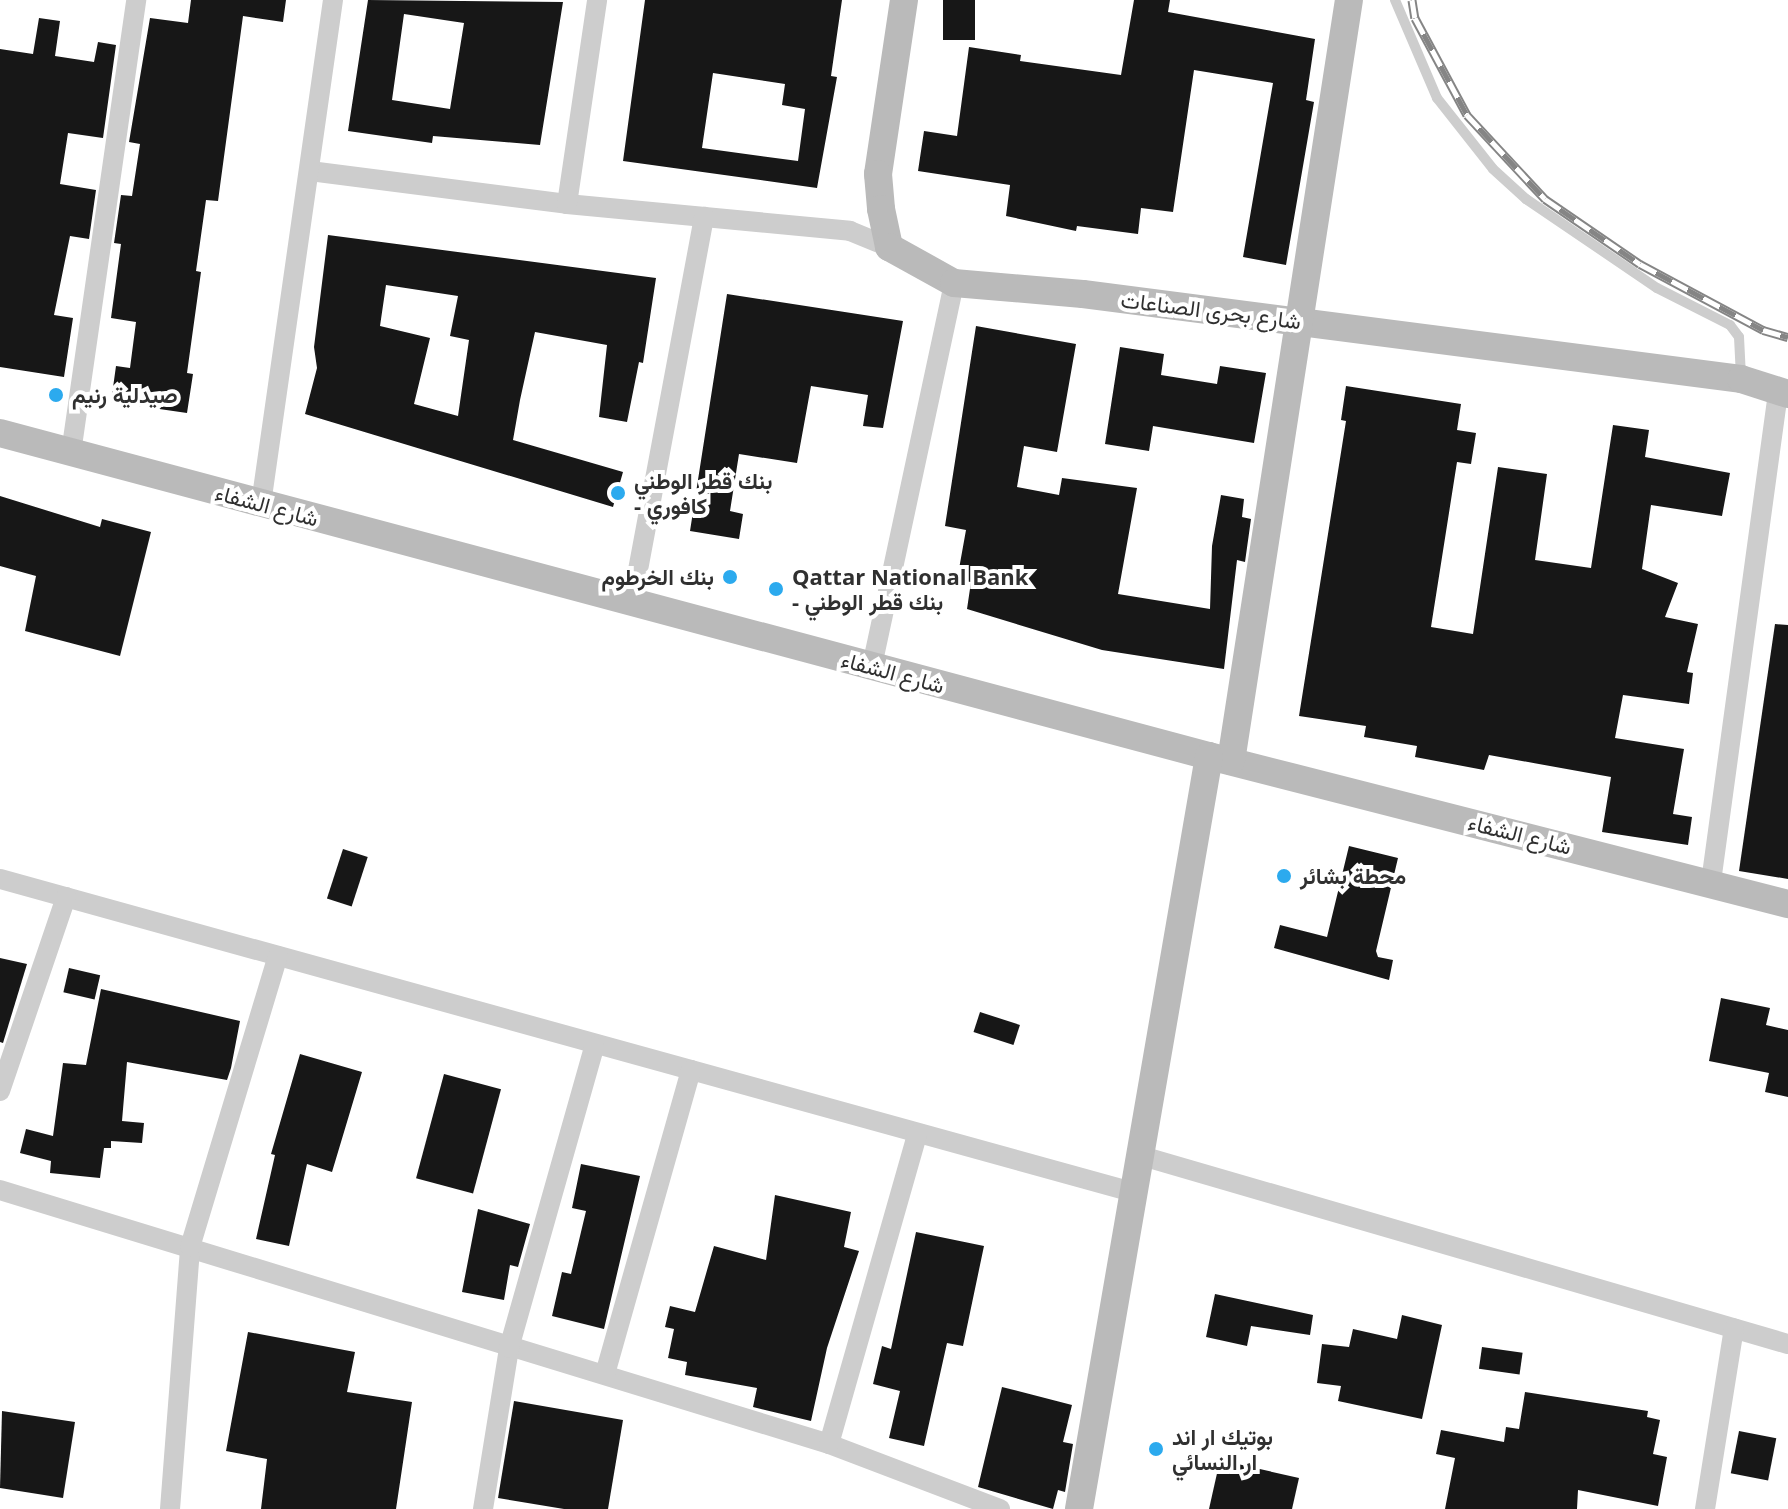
<!DOCTYPE html>
<html>
<head>
<meta charset="utf-8">
<style>
	body { margin:0 }
	#map { position:relative; width:1788px; height:1509px; overflow:hidden; background:#fff; font-family:"Open Sans",Vazirmatn,sans-serif }
	div>[style] { position:absolute }
	[style*='--x'] { left:calc(var(--x)*1px); top:calc(var(--y)*1px); width:calc(var(--w)*1px); rotate:calc(var(--a)*1deg) }
	.building>* { inset:0; background:#171717; transform-origin:0 0 }
	.lane>* { height:10px; margin:-5px; padding:0 5px; transform-origin:5px; border-radius:5px; background:#cdcdcd }
	.street>* { height:20px; margin:-10px; padding:0 10px; transform-origin:10px; border-radius:10px; background:#cdcdcd }
	.secondary>* { height:28px; margin:-14px; padding:0 14px; transform-origin:14px; border-radius:14px; background:#bababa }
	.rail>* { height:9px; margin-top:-4.5px; transform-origin:0; background:repeating-linear-gradient(90deg,#fff 0 18px,#858585 0 36px); box-sizing:border-box; border-block:2px solid #858585 }
	.dots>* { width:22px; height:22px; translate:-50% -50%; box-sizing:border-box; border:4px solid #fff; border-radius:50% }
	span { translate:-50% -50%; white-space:nowrap; text-align:center; line-height:1.15; -webkit-text-stroke:8px #fff; paint-order:stroke }
	.street-label { font-size:22px; color:#303030 }
	.poi-label { font-size:22px; color:#303030; font-weight:700 }
	.left { translate:0 -50%; text-align:left }
	.right { translate:-100% -50%; text-align:right }
</style>
</head>
<body>
<div id="map">
	<div class="building">
		<i style="clip-path:polygon(191px 0,286px 0,283px 22px,243px 16px,218px 201px,206px 200px,196px 271px,201px 272px,187px 373px,193px 374px,187px 413px,111px 402px,116px 366px,130px 368px,136px 322px,111px 318px,121px 244px,114px 243px,121px 195px,132px 196px,140px 144px,129px 142px,150px 18px,188px 23px)"></i>
		<i style="clip-path:polygon(evenodd,368px 0,563px 2px,540px 145px,433px 136px,432px 143px,348px 131px,368px 0,404px 14px,464px 23px,450px 109px,392px 100px,404px 14px)"></i>
		<i style="clip-path:polygon(evenodd,645px 0,842px 0,831px 76px,837px 77px,817px 188px,623px 161px,645px 0,713px 73px,785px 84px,782px 105px,805px 109px,798px 161px,702px 148px,713px 73px)"></i>
		<i style="left:943px;top:0;width:32px;height:40px"></i>
		<i style="clip-path:polygon(1134px 0,1170px 0,1168px 12px,1315px 39px,1306px 100px,1314px 102px,1286px 265px,1243px 257px,1273px 83px,1194px 70px,1173px 212px,1141px 208px,1138px 234px,1077px 226px,1076px 231px,1006px 216px,1010px 185px,918px 171px,924px 131px,957px 136px,969px 47px,1021px 55px,1020px 61px,1121px 75px)"></i>
		<i style="clip-path:polygon(39px 18px,60px 21px,55px 56px,94px 62px,98px 42px,116px 45px,103px 138px,68px 133px,60px 184px,96px 190px,89px 239px,70px 236px,54px 315px,73px 318px,64px 377px,0 367px,0 49px,33px 54px)"></i>
		<i style="clip-path:polygon(evenodd,328px 235px,656px 278px,643px 363px,639px 362px,627px 422px,599px 417px,607px 345px,535px 332px,520px 400px,513px 440px,623px 472px,613px 507px,305px 414px,317px 368px,314px 347px,328px 235px,386px 285px,458px 296px,450px 336px,469px 340px,458px 416px,414px 404px,430px 338px,380px 326px,386px 285px)"></i>
		<i style="clip-path:polygon(727px 294px,903px 321px,883px 428px,863px 426px,868px 395px,811px 386px,797px 463px,739px 454px,730px 511px,743px 514px,739px 539px,690px 531px)"></i>
		<i style="clip-path:polygon(976px 326px,1076px 344px,1057px 452px,1024px 446px,1017px 487px,1059px 495px,1062px 478px,1137px 488px,1118px 594px,1210px 609px,1212px 546px,1221px 495px,1244px 499px,1242px 517px,1251px 519px,1245px 562px,1237px 560px,1224px 669px,1102px 650px,967px 609px,971px 582px,957px 580px,966px 530px,945px 526px)"></i>
		<i style="clip-path:polygon(1120px 347px,1164px 354px,1161px 375px,1217px 384px,1220px 366px,1266px 373px,1254px 443px,1153px 426px,1149px 451px,1105px 444px)"></i>
		<i style="clip-path:polygon(1346px 386px,1461px 404px,1457px 430px,1476px 433px,1471px 464px,1457px 462px,1431px 627px,1473px 634px,1498px 467px,1547px 474px,1535px 560px,1591px 568px,1613px 425px,1649px 430px,1645px 457px,1730px 473px,1722px 516px,1651px 505px,1642px 569px,1678px 583px,1665px 617px,1698px 624px,1687px 672px,1693px 673px,1689px 704px,1623px 695px,1615px 738px,1684px 749px,1673px 814px,1692px 817px,1688px 845px,1602px 832px,1611px 777px,1489px 755px,1484px 770px,1415px 757px,1417px 746px,1364px 737px,1366px 726px,1299px 716px,1346px 421px,1341px 420px)"></i>
		<i style="clip-path:polygon(0 496px,100px 527px,102px 519px,151px 532px,120px 656px,25px 631px,36px 576px,0 566px)"></i>
		<i style="clip-path:polygon(1775px 624px,1788px 625px,1788px 879px,1739px 871px)"></i>
		<i style="clip-path:polygon(1349px 846px,1398px 858px,1376px 951px,1378px 957px,1393px 960px,1389px 980px,1274px 948px,1280px 925px,1327px 937px)"></i>
		<i style="left:343px;top:849px;width:26px;height:52px;rotate:18deg"></i>
		<i style="clip-path:polygon(0 958px,27px 964px,3px 1043px,0 1042px)"></i>
		<i style="left:69px;top:968px;width:32px;height:25px;rotate:13deg"></i>
		<i style="clip-path:polygon(101px 989px,240px 1021px,231px 1068px,227px 1080px,127px 1062px,122px 1121px,144px 1123px,142px 1143px,111px 1141px,111px 1148px,104px 1148px,100px 1178px,50px 1173px,51px 1161px,20px 1153px,26px 1129px,53px 1136px,63px 1063px,86px 1065px)"></i>
		<i style="clip-path:polygon(1721px 998px,1770px 1008px,1766px 1025px,1788px 1030px,1788px 1097px,1765px 1092px,1769px 1073px,1709px 1061px)"></i>
		<i style="left:980px;top:1012px;width:42px;height:21px;rotate:18deg"></i>
		<i style="clip-path:polygon(300px 1054px,362px 1072px,332px 1172px,307px 1164px,289px 1246px,256px 1239px,275px 1155px,271px 1154px)"></i>
		<i style="left:444px;top:1074px;width:59px;height:108px;rotate:15deg"></i>
		<i style="clip-path:polygon(581px 1164px,640px 1176px,604px 1329px,552px 1316px,562px 1272px,571px 1274px,586px 1211px,572px 1208px)"></i>
		<i style="clip-path:polygon(775px 1195px,851px 1212px,844px 1247px,859px 1251px,827px 1348px,811px 1421px,753px 1407px,757px 1388px,685px 1375px,687px 1362px,668px 1358px,674px 1329px,665px 1327px,670px 1306px,695px 1312px,714px 1246px,766px 1260px)"></i>
		<i style="clip-path:polygon(478px 1209px,530px 1224px,518px 1267px,510px 1265px,504px 1300px,462px 1292px)"></i>
		<i style="clip-path:polygon(916px 1232px,984px 1246px,963px 1346px,947px 1343px,924px 1446px,889px 1438px,900px 1391px,873px 1384px,882px 1346px,891px 1349px)"></i>
		<i style="clip-path:polygon(1215px 1294px,1313px 1315px,1310px 1335px,1251px 1326px,1247px 1346px,1206px 1337px)"></i>
		<i style="clip-path:polygon(1402px 1315px,1442px 1325px,1422px 1419px,1338px 1401px,1341px 1386px,1317px 1383px,1322px 1344px,1349px 1347px,1353px 1329px,1397px 1339px)"></i>
		<i style="clip-path:polygon(248px 1332px,355px 1352px,347px 1392px,412px 1402px,396px 1509px,261px 1509px,267px 1459px,226px 1451px)"></i>
		<i style="left:1482px;top:1347px;width:41px;height:22px;rotate:8deg"></i>
		<i style="clip-path:polygon(1002px 1387px,1072px 1405px,1063px 1442px,1073px 1444px,1065px 1492px,1058px 1490px,1053px 1509px,978px 1487px)"></i>
		<i style="clip-path:polygon(1525px 1392px,1648px 1411px,1647px 1417px,1660px 1420px,1653px 1454px,1667px 1457px,1658px 1506px,1578px 1490px,1577px 1509px,1445px 1509px,1455px 1458px,1436px 1454px,1441px 1430px,1504px 1442px,1506px 1427px,1519px 1429px)"></i>
		<i style="clip-path:polygon(514px 1401px,623px 1420px,608px 1509px,564px 1509px,498px 1498px)"></i>
		<i style="clip-path:polygon(2px 1411px,75px 1422px,63px 1498px,0 1488px)"></i>
		<i style="left:1739px;top:1431px;width:38px;height:43px;rotate:11deg"></i>
		<i style="clip-path:polygon(1220px 1460px,1299px 1478px,1292px 1509px,1209px 1509px)"></i>
	</div>
	<div class="lane">
		<i style="--x:1395;--y:0;--w:107;--a:66.8"></i>
		<i style="--x:1437;--y:98;--w:90;--a:51.7"></i>
		<i style="--x:1493;--y:169;--w:45;--a:42.3"></i>
		<i style="--x:1526;--y:199;--w:158;--a:34.2"></i>
		<i style="--x:1657;--y:288;--w:82;--a:26.9"></i>
		<i style="--x:1730;--y:325;--w:15;--a:53"></i>
		<i style="--x:1739;--y:337;--w:40;--a:87.1"></i>
	</div>
	<div class="street">
		<i style="--x:310;--y:171;--w:259;--a:7.3"></i>
		<i style="--x:567;--y:204;--w:284;--a:5.4"></i>
		<i style="--x:850;--y:231;--w:42;--a:22.3"></i>
		<i style="--x:567;--y:204;--w:206;--a:-81.6"></i>
		<i style="--x:71;--y:453;--w:458;--a:-81.8"></i>
		<i style="--x:261;--y:504;--w:509;--a:-81.87"></i>
		<i style="--x:632;--y:602;--w:392;--a:-79.4"></i>
		<i style="--x:872;--y:666;--w:392;--a:-77.9"></i>
		<i style="--x:0;--y:879;--w:1179;--a:15.45"></i>
		<i style="--x:1711;--y:882;--w:494;--a:-82.2"></i>
		<i style="--x:0;--y:1091;--w:205;--a:-71.2"></i>
		<i style="--x:1142;--y:1156;--w:673;--a:16.23"></i>
		<i style="--x:0;--y:1190;--w:867;--a:17.03"></i>
		<i style="--x:829;--y:1444;--w:183;--a:20.8"></i>
		<i style="--x:605;--y:1374;--w:316;--a:-74.2"></i>
		<i style="--x:829;--y:1444;--w:321;--a:-74.1"></i>
		<i style="--x:170;--y:1509;--w:263;--a:-85.6"></i>
		<i style="--x:190;--y:1247;--w:304;--a:-73.2"></i>
		<i style="--x:483;--y:1509;--w:163;--a:-80.8"></i>
		<i style="--x:509;--y:1348;--w:313;--a:-74.2"></i>
		<i style="--x:1705;--y:1509;--w:183;--a:-80.9"></i>
	</div>
	<div class="secondary">
		<i style="--x:904;--y:0;--w:176;--a:98.5"></i>
		<i style="--x:878;--y:174;--w:35;--a:85"></i>
		<i style="--x:881;--y:209;--w:39;--a:78"></i>
		<i style="--x:889;--y:247;--w:74;--a:29"></i>
		<i style="--x:954;--y:283;--w:129;--a:4.9"></i>
		<i style="--x:1083;--y:294;--w:663;--a:7.36"></i>
		<i style="--x:1741;--y:379;--w:49;--a:17.7"></i>
		<i style="--x:0;--y:433;--w:1251;--a:14.96"></i>
		<i style="--x:1209;--y:756;--w:598;--a:14.34"></i>
		<i style="--x:1231;--y:761;--w:770;--a:-81.19"></i>
		<i style="--x:1079;--y:1509;--w:764;--a:-80.2"></i>
	</div>
	<div class="rail">
		<i style="--x:1412;--y:0;--w:18;--a:81"></i>
		<i style="--x:1415;--y:18;--w:110;--a:61.8"></i>
		<i style="--x:1467;--y:115;--w:115;--a:47.1"></i>
		<i style="--x:1545;--y:199;--w:115;--a:34.4"></i>
		<i style="--x:1640;--y:264;--w:140;--a:28.2"></i>
		<i style="--x:1763;--y:330;--w:26;--a:16"></i>
	</div>
	<div class="dots">
		<i style="left:56px;top:395px;background:#2caaee"></i>
		<i style="left:618px;top:493px;background:#2caaee"></i>
		<i style="left:730px;top:577px;background:#2caaee"></i>
		<i style="left:776px;top:589px;background:#2caaee"></i>
		<i style="left:1284px;top:876px;background:#2caaee"></i>
		<i style="left:1156px;top:1449px;background:#2caaee"></i>
	</div>
	<div class="street-label">
		<span style="left:1211px;top:310px;rotate:7deg">شارع بحرى الصناعات</span>
		<span style="left:267px;top:505px;rotate:15deg">شارع الشفاء</span>
		<span style="left:893px;top:672px;rotate:15deg">شارع الشفاء</span>
		<span style="left:1520px;top:834px;rotate:14deg">شارع الشفاء</span>
	</div>
	<div class="poi-label">
		<span class="left" style="left:72px;top:395px">صيدلية رنيم</span>
		<span class="left" style="left:634px;top:493px">بنك قطر الوطني<br>- كافوري</span>
		<span class="left" style="left:792px;top:589px">Qattar National Bank<br>- بنك قطر الوطني</span>
		<span class="right" style="left:714px;top:577px">بنك الخرطوم</span>
		<span class="left" style="left:1300px;top:876px">محطة بشائر</span>
		<span class="left" style="left:1172px;top:1449px">بوتيك ار اند<br>ار النسائي</span>
	</div>
</div>
</body>
</html>
